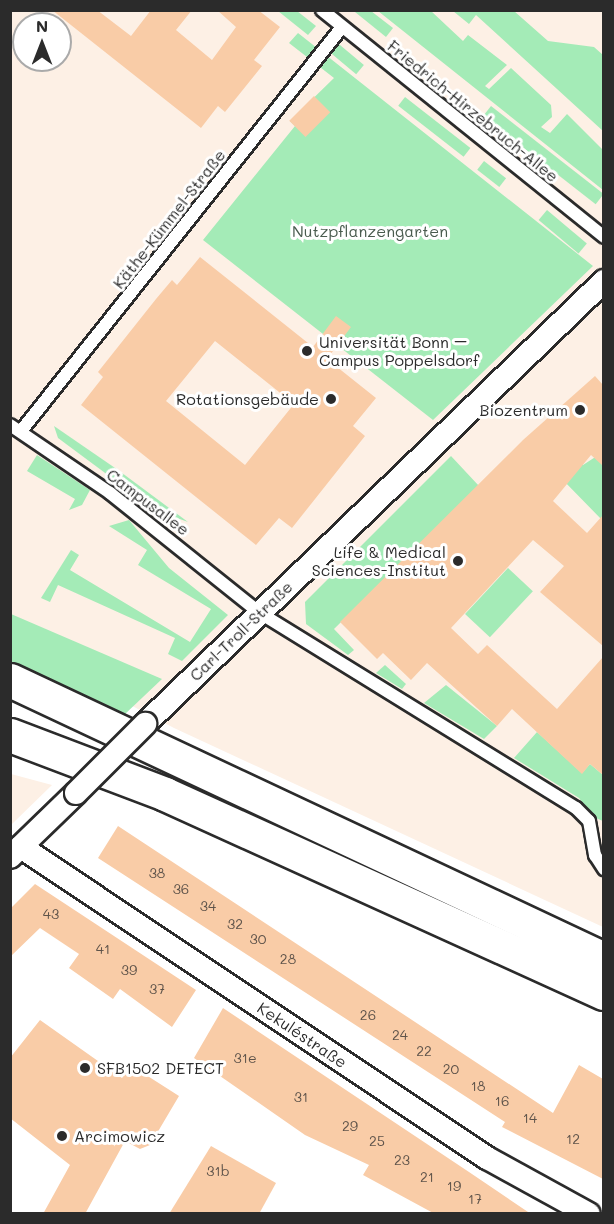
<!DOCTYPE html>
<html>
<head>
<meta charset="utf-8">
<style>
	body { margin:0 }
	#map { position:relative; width:614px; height:1224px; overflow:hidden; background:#fff; font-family:Mali,sans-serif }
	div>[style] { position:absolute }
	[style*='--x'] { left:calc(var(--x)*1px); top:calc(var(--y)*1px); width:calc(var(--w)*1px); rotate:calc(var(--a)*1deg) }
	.built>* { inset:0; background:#fdf0e5 }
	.green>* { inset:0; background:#a4ebb7; transform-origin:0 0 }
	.building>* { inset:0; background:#f9cca7; transform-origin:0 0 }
	.roads { filter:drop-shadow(2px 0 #2b2b2b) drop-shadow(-2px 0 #2b2b2b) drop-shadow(0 2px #2b2b2b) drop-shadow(0 -2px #2b2b2b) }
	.lane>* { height:12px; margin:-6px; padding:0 6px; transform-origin:6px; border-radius:6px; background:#fff }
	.street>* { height:22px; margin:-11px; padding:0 11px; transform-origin:11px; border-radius:11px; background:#fff }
	.highway>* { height:33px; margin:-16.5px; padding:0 16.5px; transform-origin:16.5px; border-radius:16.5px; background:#fff }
	.bridges { filter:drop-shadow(2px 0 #2b2b2b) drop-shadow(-2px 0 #2b2b2b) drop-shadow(0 2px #2b2b2b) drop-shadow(0 -2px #2b2b2b) }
	.street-bridge>* { height:22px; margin:-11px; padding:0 11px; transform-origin:11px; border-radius:11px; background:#fff }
	.dots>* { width:16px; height:16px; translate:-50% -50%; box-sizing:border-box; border:3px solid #fff; border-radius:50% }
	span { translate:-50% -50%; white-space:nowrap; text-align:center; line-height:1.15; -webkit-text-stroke:6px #fff; paint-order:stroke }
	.number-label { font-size:14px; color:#5e534a }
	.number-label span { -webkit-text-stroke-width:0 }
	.street-label { font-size:16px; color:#2b2b2b }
	.park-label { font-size:16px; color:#495b4e }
	.poi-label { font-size:16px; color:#2b2b2b }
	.left { translate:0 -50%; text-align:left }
	.right { translate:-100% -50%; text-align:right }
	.frame { position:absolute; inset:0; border:12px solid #2b2b2b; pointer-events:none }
	.north { position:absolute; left:12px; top:12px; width:60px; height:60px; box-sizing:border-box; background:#fff; border:2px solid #aaa; border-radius:50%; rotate:0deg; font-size:16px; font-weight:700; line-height:24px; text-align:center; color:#2b2b2b }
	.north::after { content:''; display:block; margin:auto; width:21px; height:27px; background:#2b2b2b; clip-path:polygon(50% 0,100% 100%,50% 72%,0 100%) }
</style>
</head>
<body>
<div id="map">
	<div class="built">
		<i style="clip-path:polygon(evenodd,10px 11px,603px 11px,603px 927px,174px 728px,11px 642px,10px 11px,24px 24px,60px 24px,60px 60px,24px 60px,24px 24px)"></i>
		<i style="clip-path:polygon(11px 774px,52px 785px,11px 825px,10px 774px)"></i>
	</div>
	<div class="green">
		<i style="clip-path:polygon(278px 11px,297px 11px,316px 26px,308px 35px)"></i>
		<i style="clip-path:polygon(371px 11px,393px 28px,386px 37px,355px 12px)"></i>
		<i style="clip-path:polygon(378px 11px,431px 11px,463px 41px,468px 35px,507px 65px,485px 86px,489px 89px,511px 68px,551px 105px,552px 117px,541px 127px,550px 133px,567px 114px,603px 150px,603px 190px)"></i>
		<i style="clip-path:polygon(453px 11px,514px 11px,548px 41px,594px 47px,603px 55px,603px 131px,476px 15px,469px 24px)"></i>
		<i style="clip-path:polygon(298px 33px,593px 266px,433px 420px,203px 240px,295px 126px,290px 121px,334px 78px,289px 43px)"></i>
		<i style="left:334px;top:40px;width:39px;height:12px;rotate:40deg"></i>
		<i style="left:405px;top:97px;width:83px;height:11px;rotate:38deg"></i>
		<i style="left:491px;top:106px;width:143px;height:13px;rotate:38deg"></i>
		<i style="left:484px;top:161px;width:28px;height:11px;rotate:38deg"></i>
		<i style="left:547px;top:210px;width:52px;height:13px;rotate:40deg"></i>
		<i style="clip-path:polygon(54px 426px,118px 470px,188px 522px,155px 510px,58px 438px)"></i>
		<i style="clip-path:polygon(603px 452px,603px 521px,561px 478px,576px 460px,583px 465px)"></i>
		<i style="clip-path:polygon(37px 455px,90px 490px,82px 505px,69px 510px,75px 499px,27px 471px)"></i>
		<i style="clip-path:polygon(451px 456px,479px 486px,334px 629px,354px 650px,348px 655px,306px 624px,305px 602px)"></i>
		<i style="clip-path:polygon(129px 520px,169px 568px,228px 615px,182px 661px,168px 654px,175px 638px,58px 585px,50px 602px,41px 598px,71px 550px,79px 555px,70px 570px,190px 642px,211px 609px,138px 565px,147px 550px,109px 526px)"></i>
		<i style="left:508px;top:568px;width:34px;height:63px;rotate:43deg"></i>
		<i style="clip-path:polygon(11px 614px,162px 679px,124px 715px,11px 663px)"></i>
		<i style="clip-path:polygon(385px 665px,406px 684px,402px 689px,376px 673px)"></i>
		<i style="clip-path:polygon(446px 685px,497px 726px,484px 739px,424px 703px)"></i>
		<i style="clip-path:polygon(537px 732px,582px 773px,590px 764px,603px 775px,603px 821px,593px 817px,579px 798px,514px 758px)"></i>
	</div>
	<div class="building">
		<i style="clip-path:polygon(52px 10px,97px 10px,131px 36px,151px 10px,192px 10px,176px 30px,212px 60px,236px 27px,217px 10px,258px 10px,280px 27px,254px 60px,262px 66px,225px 112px,218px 106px,201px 128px)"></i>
		<i style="left:314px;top:96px;width:23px;height:35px;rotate:45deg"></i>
		<i style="clip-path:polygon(evenodd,200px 257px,313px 347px,336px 316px,351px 327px,327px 359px,376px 398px,353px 426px,365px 436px,292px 528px,279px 518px,256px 545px,81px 405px,103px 377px,98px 372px,156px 299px,172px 280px,177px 285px,200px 257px,215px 341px,294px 404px,245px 465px,166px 401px,215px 341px)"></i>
		<i style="clip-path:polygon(595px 376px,603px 385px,603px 466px,591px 455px,553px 501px,587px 533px,603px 515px,603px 646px,540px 592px,564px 566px,533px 540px,451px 628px,478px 654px,487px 645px,557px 709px,603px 657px,603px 775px,590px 764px,582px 774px,512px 709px,497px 726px,427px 663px,411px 680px,383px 653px,377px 659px,340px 622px,523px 440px)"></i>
		<i style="clip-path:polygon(118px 826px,553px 1113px,579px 1065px,603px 1079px,603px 1179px,502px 1127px,505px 1122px,98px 858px)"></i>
		<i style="clip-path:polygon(35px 884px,196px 990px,172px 1027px,120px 989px,113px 999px,69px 968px,79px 954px,40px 928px,10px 957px,11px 908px)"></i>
		<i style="clip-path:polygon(223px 1008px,469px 1172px,531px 1214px,435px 1214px,363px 1175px,369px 1165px,305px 1135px,194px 1058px)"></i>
		<i style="clip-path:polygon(40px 1020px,122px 1078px,132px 1066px,179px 1096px,150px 1145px,140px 1149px,125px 1141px,85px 1214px,43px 1214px,70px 1165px,10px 1118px,10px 1058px)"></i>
		<i style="clip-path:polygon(211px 1146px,276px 1183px,259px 1214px,169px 1214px)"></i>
	</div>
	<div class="roads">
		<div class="lane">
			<i style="--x:322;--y:10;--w:362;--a:38.8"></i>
			<i style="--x:10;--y:425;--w:121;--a:34.2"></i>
			<i style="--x:110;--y:493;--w:192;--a:38.7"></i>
			<i style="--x:260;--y:613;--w:371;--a:31.7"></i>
			<i style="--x:576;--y:808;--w:18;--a:45"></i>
			<i style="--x:589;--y:821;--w:35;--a:80"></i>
			<i style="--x:595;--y:855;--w:17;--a:57"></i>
			<i style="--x:21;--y:431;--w:516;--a:-51.53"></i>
		</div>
		<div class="street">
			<i style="--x:145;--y:724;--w:638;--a:-43.98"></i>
			<i style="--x:21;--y:847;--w:560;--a:33.72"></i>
			<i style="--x:487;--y:1158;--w:116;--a:28.8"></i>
			<i style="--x:10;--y:857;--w:92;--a:-44.1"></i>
		</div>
		<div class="highway">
			<i style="--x:10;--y:680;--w:656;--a:25.16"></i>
			<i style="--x:10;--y:735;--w:166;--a:20.8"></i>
			<i style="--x:165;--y:794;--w:482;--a:24.4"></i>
		</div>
	</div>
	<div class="bridges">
		<div class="street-bridge">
			<i style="--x:76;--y:793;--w:98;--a:-45"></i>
		</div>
	</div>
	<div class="dots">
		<i style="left:307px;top:351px;background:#2b2b2b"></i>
		<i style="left:331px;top:399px;background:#2b2b2b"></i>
		<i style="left:580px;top:410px;background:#2b2b2b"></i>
		<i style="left:458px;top:561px;background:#2b2b2b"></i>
		<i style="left:85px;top:1068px;background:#2b2b2b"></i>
		<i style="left:62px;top:1136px;background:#2b2b2b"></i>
	</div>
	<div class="number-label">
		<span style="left:157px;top:873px">38</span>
		<span style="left:181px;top:889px">36</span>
		<span style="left:208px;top:906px">34</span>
		<span style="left:51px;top:914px">43</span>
		<span style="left:235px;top:924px">32</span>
		<span style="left:258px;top:939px">30</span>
		<span style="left:103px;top:949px">41</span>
		<span style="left:288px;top:959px">28</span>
		<span style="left:129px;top:970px">39</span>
		<span style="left:157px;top:989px">37</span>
		<span style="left:368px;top:1015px">26</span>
		<span style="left:400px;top:1035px">24</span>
		<span style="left:424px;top:1051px">22</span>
		<span style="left:245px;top:1058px">31e</span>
		<span style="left:451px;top:1069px">20</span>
		<span style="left:478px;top:1086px">18</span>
		<span style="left:301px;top:1097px">31</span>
		<span style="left:502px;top:1101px">16</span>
		<span style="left:530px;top:1118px">14</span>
		<span style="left:350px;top:1126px">29</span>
		<span style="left:573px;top:1139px">12</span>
		<span style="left:377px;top:1141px">25</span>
		<span style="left:402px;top:1160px">23</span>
		<span style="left:218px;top:1171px">31b</span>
		<span style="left:427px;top:1177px">21</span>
		<span style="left:454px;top:1186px">19</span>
		<span style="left:475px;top:1199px">17</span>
	</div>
	<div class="street-label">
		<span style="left:473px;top:111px;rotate:39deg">Friedrich-Hirzebruch-Allee</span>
		<span style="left:169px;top:219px;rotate:-52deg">Käthe-Kümmel-Straße</span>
		<span style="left:148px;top:502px;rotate:37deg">Campusallee</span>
		<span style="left:241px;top:631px;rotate:-44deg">Carl-Troll-Straße</span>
		<span style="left:302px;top:1035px;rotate:34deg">Kekuléstraße</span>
	</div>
	<div class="park-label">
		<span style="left:370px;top:231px">Nutzpflanzengarten</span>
	</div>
	<div class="poi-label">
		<span class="left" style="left:319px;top:351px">Universität Bonn –<br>Campus Poppelsdorf</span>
		<span class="right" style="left:319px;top:399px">Rotationsgebäude</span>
		<span class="right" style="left:568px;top:410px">Biozentrum</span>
		<span class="right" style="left:446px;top:561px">Life &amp; Medical<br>Sciences-Institut</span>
		<span class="left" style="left:97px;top:1068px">SFB1502 DETECT</span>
		<span class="left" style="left:74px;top:1136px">Arcimowicz</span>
	</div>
	<div class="frame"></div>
	<div class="north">N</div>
</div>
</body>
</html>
